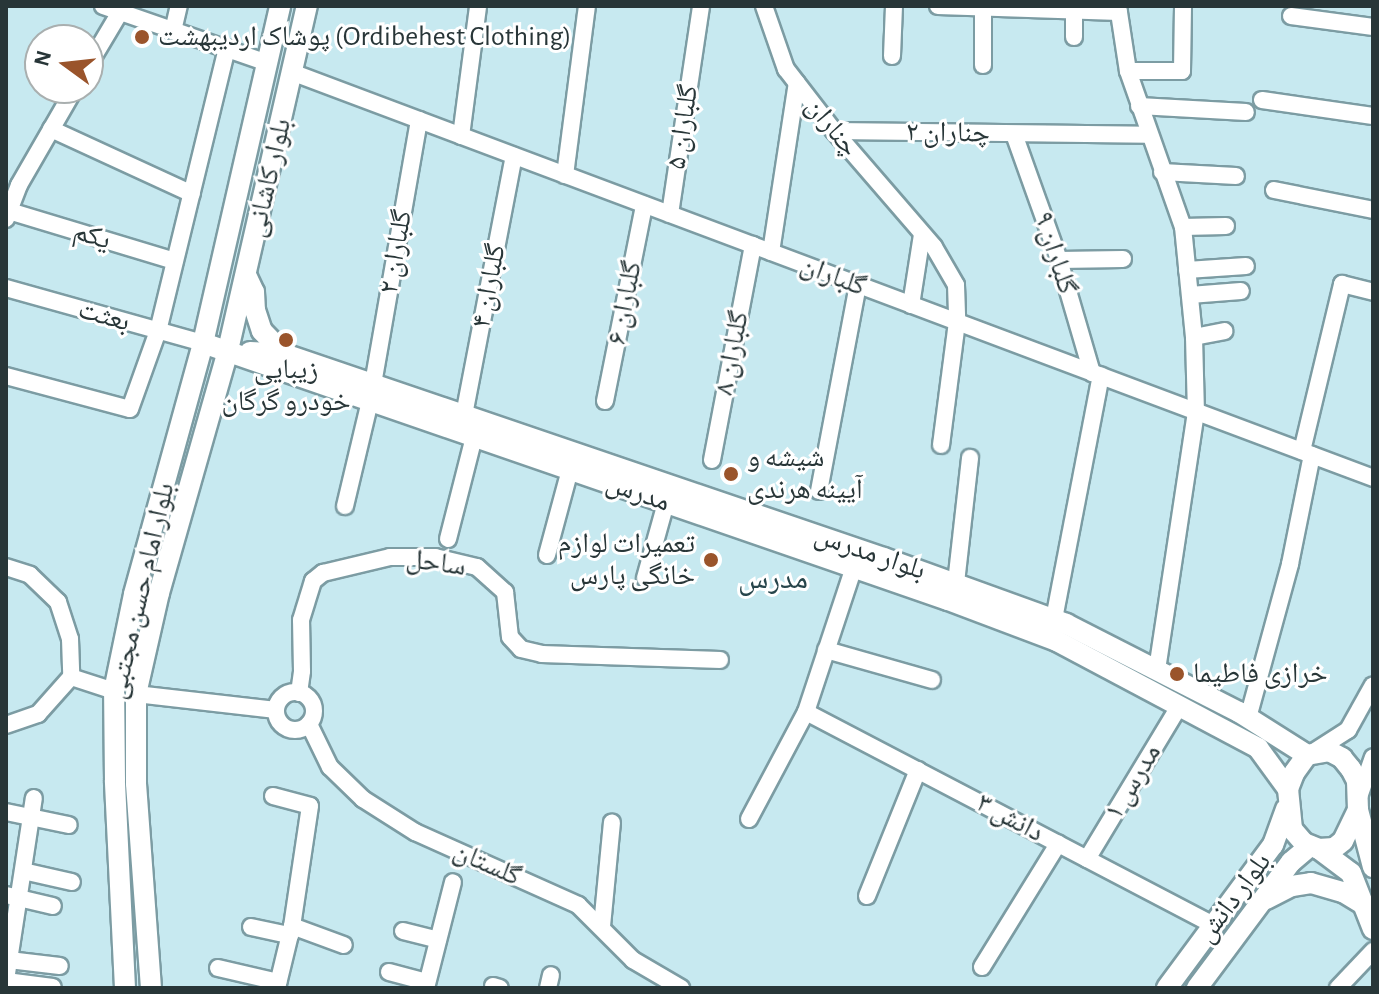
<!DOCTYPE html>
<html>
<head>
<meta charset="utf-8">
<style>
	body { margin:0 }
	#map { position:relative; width:1379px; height:994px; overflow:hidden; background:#c7e9f0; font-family:"Alegreya Sans","Noto Naskh Arabic",sans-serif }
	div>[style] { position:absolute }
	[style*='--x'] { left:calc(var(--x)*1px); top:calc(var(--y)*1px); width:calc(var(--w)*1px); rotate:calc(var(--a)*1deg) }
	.roads { filter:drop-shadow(2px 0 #7c9ca3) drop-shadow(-2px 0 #7c9ca3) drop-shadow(0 2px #7c9ca3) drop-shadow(0 -2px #7c9ca3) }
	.minor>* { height:16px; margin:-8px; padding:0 8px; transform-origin:8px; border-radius:8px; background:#fff }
	.minor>.ring { margin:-8px; padding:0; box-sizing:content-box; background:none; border:16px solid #fff; border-radius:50% }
	.major>* { height:20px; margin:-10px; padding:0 10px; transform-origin:10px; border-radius:10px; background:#fff }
	.dots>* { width:22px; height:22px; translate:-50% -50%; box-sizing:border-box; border:4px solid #fff; border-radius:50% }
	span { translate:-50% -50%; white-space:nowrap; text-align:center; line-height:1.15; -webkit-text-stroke:6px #fff; paint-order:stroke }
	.poi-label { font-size:28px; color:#283638 }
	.left { translate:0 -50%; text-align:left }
	.right { translate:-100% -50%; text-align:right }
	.street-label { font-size:28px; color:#283638 }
	.neighbourhood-label { font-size:30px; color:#27454b }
	.frame { position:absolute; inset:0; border:8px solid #283638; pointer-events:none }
	.north { position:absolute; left:24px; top:24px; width:80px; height:80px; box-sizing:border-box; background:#fff; border:2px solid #a9afaf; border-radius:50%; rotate:285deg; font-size:22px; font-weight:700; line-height:32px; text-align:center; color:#283638 }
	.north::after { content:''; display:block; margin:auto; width:28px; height:36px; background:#9a542b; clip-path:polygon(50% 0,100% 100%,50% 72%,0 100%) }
</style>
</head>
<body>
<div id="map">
	<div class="roads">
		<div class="minor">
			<i style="--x:103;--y:6;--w:175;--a:19.1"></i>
			<i style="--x:764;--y:6;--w:67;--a:70.8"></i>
			<i style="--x:786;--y:69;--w:78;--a:52.3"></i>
			<i style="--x:834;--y:131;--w:153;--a:49.2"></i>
			<i style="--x:934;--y:247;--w:44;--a:59.9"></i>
			<i style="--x:956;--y:285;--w:37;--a:88"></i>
			<i style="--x:957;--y:322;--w:124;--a:97.4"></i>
			<i style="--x:938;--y:6;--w:181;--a:1.9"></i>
			<i style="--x:1118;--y:6;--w:66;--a:81.3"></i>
			<i style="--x:1128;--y:71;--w:165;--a:70.6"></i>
			<i style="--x:1183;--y:227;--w:111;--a:84.3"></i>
			<i style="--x:1194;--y:337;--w:75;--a:88.5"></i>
			<i style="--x:1196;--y:412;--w:261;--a:98.6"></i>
			<i style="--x:1074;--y:10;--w:27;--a:90"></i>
			<i style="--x:1291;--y:16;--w:83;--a:7.6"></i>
			<i style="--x:173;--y:31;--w:26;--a:-77"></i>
			<i style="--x:892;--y:56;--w:50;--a:-87.7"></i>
			<i style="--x:983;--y:65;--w:59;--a:-90"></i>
			<i style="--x:88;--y:66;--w:63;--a:-59.3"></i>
			<i style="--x:1128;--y:71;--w:54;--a:0"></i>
			<i style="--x:1182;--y:71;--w:65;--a:-89.1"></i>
			<i style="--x:294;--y:73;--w:1153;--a:20.57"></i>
			<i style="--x:1262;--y:100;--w:112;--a:8.2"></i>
			<i style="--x:1139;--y:106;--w:107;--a:3.2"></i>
			<i style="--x:51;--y:129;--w:155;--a:24.7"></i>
			<i style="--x:834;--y:131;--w:314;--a:0.7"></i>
			<i style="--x:1014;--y:134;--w:134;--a:70.3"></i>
			<i style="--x:1059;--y:260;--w:118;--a:73.7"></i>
			<i style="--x:461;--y:136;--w:131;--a:-82.5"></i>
			<i style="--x:1162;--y:172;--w:74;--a:3.1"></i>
			<i style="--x:565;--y:175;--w:170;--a:-82.6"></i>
			<i style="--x:1274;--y:190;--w:101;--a:11.4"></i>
			<i style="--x:9;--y:211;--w:173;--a:16.8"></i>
			<i style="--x:670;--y:214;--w:210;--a:-81.5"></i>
			<i style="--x:6;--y:219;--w:36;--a:-69"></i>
			<i style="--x:19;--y:185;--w:112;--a:-60"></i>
			<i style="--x:1183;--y:227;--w:43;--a:-1.3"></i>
			<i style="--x:771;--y:252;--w:171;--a:-81.3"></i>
			<i style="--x:1059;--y:260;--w:64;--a:-0.9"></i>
			<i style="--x:1187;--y:270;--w:59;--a:-3.9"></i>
			<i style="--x:6;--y:288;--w:205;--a:15.6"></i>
			<i style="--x:1190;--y:295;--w:51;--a:-4.5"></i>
			<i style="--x:911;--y:305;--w:71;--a:-81.1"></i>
			<i style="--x:1194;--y:337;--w:31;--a:-11"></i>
			<i style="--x:6;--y:376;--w:128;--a:14.9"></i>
			<i style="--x:130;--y:409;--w:83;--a:-70.3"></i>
			<i style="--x:158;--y:331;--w:291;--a:-76.3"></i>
			<i style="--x:373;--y:384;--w:268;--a:-80.1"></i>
			<i style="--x:605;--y:401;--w:200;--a:-78.7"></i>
			<i style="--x:464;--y:415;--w:264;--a:-79.1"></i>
			<i style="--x:1302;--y:451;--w:172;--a:-76.5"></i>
			<i style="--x:1342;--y:284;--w:32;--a:14"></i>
			<i style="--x:712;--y:460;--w:219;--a:-79.2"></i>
			<i style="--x:819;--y:491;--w:210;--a:-79.3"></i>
			<i style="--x:345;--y:506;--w:108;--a:-76.6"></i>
			<i style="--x:448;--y:539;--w:105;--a:-75.7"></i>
			<i style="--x:547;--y:555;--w:88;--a:-74.9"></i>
			<i style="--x:6;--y:567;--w:25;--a:18"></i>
			<i style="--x:30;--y:575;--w:39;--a:44"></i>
			<i style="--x:58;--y:602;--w:39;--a:72"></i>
			<i style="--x:70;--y:639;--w:38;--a:88"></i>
			<i style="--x:71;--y:677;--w:45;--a:18"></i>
			<i style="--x:645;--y:578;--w:78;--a:-74.4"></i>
			<i style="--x:956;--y:583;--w:126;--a:-83.6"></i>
			<i style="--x:1054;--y:619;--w:248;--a:-79.1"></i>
			<i style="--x:826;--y:650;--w:110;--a:15.8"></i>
			<i class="ring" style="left:276px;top:692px;width:22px;height:22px"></i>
			<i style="--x:299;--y:693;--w:22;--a:-82"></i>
			<i style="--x:302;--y:671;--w:51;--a:-91.1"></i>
			<i style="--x:301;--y:620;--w:41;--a:-72.9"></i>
			<i style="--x:313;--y:581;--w:13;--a:-39"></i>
			<i style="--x:323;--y:573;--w:69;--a:-13.4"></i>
			<i style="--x:390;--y:557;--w:45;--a:0"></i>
			<i style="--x:435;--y:557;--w:43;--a:13.4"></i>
			<i style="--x:477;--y:567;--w:38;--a:42"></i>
			<i style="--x:505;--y:592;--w:45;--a:83.7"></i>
			<i style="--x:510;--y:637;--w:16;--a:47"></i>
			<i style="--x:521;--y:649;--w:22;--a:13"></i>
			<i style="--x:542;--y:654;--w:178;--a:1.9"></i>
			<i style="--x:136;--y:694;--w:141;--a:6.5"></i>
			<i style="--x:806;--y:712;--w:460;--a:27.6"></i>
			<i style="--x:1248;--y:718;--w:160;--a:-74.7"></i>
			<i style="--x:1290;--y:564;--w:111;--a:-78.6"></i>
			<i style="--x:309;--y:724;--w:48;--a:64"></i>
			<i style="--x:330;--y:767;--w:46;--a:44.1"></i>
			<i style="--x:363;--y:799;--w:62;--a:32.4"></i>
			<i style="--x:415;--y:832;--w:179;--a:24.1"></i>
			<i style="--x:578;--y:905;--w:78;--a:45"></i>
			<i style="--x:633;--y:960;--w:56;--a:30.3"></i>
			<i style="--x:6;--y:725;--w:34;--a:-19"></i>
			<i style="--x:38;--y:714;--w:50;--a:-48.3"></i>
			<i style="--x:1312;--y:753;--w:43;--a:-32.6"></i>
			<i style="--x:1348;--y:730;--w:51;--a:-60.9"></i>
			<i style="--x:273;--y:796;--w:38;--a:15"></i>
			<i style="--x:310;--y:806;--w:121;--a:98.5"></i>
			<i style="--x:292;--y:926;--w:64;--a:103.6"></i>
			<i style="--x:1359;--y:797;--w:42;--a:-70.7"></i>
			<i style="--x:6;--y:812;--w:64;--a:11.7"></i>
			<i style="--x:749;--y:819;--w:121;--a:-62"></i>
			<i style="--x:806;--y:712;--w:153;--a:-71.7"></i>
			<i style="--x:1087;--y:859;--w:180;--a:-58.9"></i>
			<i style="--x:23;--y:871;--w:50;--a:12.7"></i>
			<i style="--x:6;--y:895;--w:48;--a:13.2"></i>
			<i style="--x:867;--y:896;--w:136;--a:-68"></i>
			<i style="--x:292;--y:926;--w:55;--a:20.1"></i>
			<i style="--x:602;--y:926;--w:104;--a:-84.5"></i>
			<i style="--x:251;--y:927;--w:40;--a:12"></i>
			<i style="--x:403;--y:931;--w:36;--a:14"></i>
			<i style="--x:9;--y:960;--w:51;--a:6.7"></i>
			<i style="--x:982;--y:967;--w:145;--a:-58.3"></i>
			<i style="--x:218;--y:968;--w:62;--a:13.1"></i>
			<i style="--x:389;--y:972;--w:39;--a:15"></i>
			<i style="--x:6;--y:980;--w:184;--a:-81.3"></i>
			<i style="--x:6;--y:981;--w:47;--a:7.3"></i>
			<i style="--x:493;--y:986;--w:7;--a:16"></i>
			<i style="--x:426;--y:988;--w:109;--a:-75.7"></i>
			<i style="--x:548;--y:988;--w:13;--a:-77"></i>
			<i style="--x:1338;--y:988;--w:51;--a:-46.6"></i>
		</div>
		<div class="major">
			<i style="--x:246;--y:275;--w:19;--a:65"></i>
			<i style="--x:254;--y:292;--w:18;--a:87"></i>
			<i style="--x:255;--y:310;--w:22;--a:72"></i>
			<i style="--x:262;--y:331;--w:32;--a:46"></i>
			<i style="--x:203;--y:343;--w:788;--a:19.03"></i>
			<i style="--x:948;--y:600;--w:116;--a:20.6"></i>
			<i style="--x:1057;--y:641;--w:228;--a:28"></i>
			<i style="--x:1258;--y:748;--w:51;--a:53.8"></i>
			<i style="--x:250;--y:352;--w:34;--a:3"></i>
			<i style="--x:284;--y:354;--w:634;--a:18.78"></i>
			<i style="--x:884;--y:558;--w:194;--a:19.9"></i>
			<i style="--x:1066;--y:624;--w:194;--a:27"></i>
			<i style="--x:1239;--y:712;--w:80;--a:32.3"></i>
			<i style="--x:1329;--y:751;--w:15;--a:28"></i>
			<i style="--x:1342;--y:758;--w:14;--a:51"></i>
			<i style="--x:1351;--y:769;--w:13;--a:63"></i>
			<i style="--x:1357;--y:781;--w:29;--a:88"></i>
			<i style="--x:1358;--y:810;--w:34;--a:116"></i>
			<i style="--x:1343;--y:841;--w:11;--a:142"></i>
			<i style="--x:1334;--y:848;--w:15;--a:176"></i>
			<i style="--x:1319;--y:849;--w:16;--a:-158"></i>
			<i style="--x:1304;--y:843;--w:18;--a:-131"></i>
			<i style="--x:1292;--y:829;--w:40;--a:-95.7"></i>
			<i style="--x:1288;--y:789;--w:17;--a:-69"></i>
			<i style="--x:1294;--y:773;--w:22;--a:-54"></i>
			<i style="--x:1307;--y:755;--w:22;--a:-10"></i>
			<i style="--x:1358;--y:810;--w:59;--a:75.3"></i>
			<i style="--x:1319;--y:849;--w:40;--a:37"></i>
			<i style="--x:1351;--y:873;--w:60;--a:68.6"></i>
			<i style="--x:1266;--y:899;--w:29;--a:-27"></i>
			<i style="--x:1292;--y:886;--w:19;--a:-9"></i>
			<i style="--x:1311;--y:883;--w:33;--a:16"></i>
			<i style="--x:1343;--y:892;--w:23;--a:31"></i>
			<i style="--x:125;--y:988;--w:208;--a:-92.8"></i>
			<i style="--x:115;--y:780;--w:89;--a:-90.6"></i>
			<i style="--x:114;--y:691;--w:99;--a:-78.3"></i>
			<i style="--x:134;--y:594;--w:260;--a:-74.6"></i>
			<i style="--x:203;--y:343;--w:346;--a:-77.1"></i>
			<i style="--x:151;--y:988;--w:206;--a:-94.2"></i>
			<i style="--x:136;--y:783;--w:89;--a:-90"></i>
			<i style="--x:136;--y:694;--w:104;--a:-77.2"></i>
			<i style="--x:159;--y:593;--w:253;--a:-74.1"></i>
			<i style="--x:228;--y:350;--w:353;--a:-77.1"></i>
			<i style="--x:1167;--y:988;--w:178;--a:-53.5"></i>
			<i style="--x:1273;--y:845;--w:38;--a:-70"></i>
			<i style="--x:1197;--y:988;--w:157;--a:-53.3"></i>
			<i style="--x:1291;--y:862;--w:25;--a:-40"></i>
		</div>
	</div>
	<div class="dots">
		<i style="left:142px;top:37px;background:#9a542b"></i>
		<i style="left:286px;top:340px;background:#9a542b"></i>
		<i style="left:731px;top:474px;background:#9a542b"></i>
		<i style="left:711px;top:560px;background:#9a542b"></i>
		<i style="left:1177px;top:674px;background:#9a542b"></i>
	</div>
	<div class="poi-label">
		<span class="left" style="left:158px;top:37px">پوشاک اردیبهشت (Ordibehest Clothing)</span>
		<span style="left:286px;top:386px">زیبایی<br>خودرو گرگان</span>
		<span class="left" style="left:747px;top:474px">شیشه و<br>آیینه هرندی</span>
		<span class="right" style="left:695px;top:560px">تعمیرات لوازم<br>خانگی پارس</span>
		<span class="left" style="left:1193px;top:674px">خرازی فاطیما</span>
	</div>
	<div class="street-label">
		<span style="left:683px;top:127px;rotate:-81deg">گلباران ۵</span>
		<span style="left:832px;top:127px;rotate:51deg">چناران</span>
		<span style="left:948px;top:133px;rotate:1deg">۲ چناران</span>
		<span style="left:269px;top:178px;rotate:-77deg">بلوار کاشانی</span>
		<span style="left:92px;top:236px;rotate:17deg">یکم</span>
		<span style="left:396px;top:252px;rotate:-80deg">گلباران ۲</span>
		<span style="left:1055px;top:253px;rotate:72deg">۹ گلباران</span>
		<span style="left:833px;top:276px;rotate:21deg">گلباران</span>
		<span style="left:489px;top:286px;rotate:-79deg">گلباران ۴</span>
		<span style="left:625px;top:303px;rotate:-79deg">گلباران ۶</span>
		<span style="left:104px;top:316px;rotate:16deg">بعثت</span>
		<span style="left:732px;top:353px;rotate:-79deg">گلباران ۸</span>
		<span style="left:638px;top:493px;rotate:19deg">مدرس</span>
		<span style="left:870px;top:553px;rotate:19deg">بلوار مدرس</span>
		<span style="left:436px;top:563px;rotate:8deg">ساحل</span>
		<span style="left:141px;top:591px;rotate:-77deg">بلوار امام حسن مجتبی</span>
		<span style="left:1133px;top:782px;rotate:-59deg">مدرس ۱</span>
		<span style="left:1010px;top:818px;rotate:28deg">دانش ۳</span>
		<span style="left:487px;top:864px;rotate:24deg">گلستان</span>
		<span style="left:1234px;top:898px;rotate:-53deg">بلوار دانش</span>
	</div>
	<div class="neighbourhood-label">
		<span style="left:773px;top:579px">مدرس</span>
	</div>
	<div class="frame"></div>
	<div class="north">N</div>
</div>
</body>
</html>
